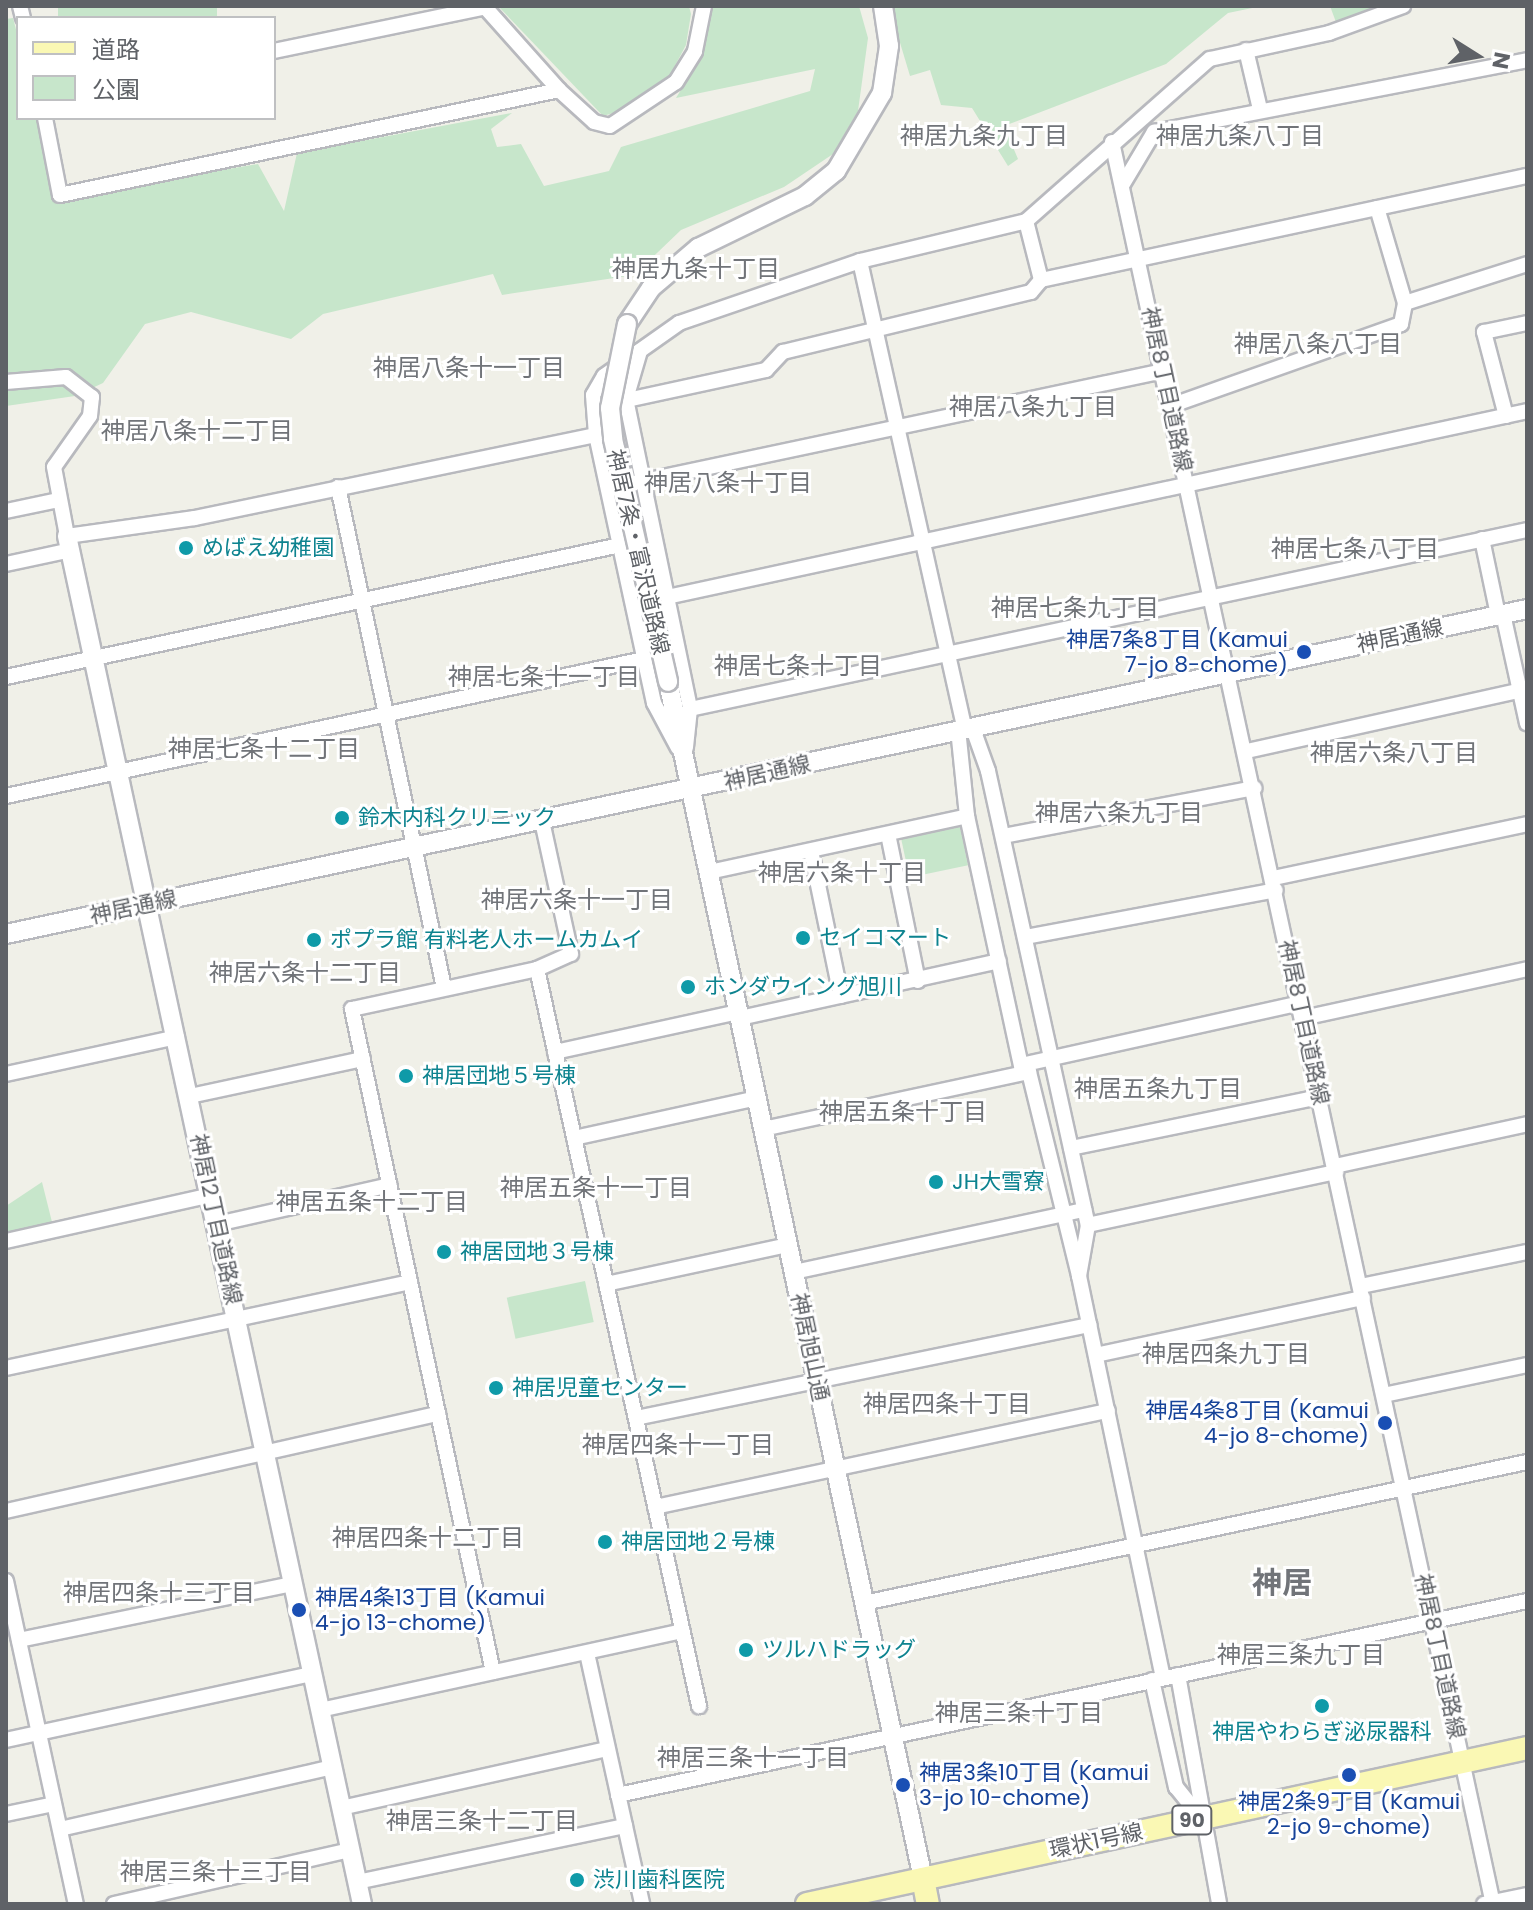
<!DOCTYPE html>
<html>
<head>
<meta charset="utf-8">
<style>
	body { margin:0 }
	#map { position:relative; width:1533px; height:1910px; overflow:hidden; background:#f0f0e8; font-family:Poppins,"Noto Sans JP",sans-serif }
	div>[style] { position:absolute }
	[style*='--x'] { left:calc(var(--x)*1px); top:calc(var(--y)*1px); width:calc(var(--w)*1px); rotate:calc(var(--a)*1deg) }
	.green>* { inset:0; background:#c7e6cb; transform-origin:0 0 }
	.roads { filter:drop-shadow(2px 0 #b8b9be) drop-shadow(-2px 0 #b8b9be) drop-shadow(0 2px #b8b9be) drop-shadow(0 -2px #b8b9be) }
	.minor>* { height:14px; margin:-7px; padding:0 7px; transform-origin:7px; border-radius:7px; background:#fff }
	.tertiary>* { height:18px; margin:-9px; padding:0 9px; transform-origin:9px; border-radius:9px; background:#fff }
	.primary>* { height:22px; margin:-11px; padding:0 11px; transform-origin:11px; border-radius:11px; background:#faf8b4 }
	.bridges { filter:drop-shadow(2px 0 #b8b9be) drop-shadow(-2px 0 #b8b9be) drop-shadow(0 2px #b8b9be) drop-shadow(0 -2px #b8b9be) }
	.tertiary-bridge>* { height:18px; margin:-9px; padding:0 9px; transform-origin:9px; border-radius:9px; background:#fff }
	.dots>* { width:22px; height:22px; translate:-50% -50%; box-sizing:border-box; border:4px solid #fff; border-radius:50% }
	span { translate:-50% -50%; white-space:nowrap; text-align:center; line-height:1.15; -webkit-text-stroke:6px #fff; paint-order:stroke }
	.shield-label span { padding:2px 6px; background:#fff; border:2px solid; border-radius:6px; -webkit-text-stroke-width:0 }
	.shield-label { font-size:20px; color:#5f6267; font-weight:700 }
	.street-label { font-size:22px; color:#5f6267 }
	.culture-label { font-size:22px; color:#0d838f }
	.left { translate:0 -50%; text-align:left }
	.transit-label { font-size:22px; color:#164399 }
	.right { translate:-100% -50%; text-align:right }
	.neighbourhood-label { font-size:24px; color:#717479 }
	.district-label { font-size:30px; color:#717479; font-weight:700 }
	.frame { position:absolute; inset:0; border:8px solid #5f6267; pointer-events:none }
	.legend { position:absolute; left:16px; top:16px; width:260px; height:104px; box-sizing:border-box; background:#fff; border:2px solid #bfc0c2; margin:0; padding:10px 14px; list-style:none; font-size:24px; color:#5f6267 }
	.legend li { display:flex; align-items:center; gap:16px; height:40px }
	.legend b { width:40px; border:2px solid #bfc0c2 }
	.north { position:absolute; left:1437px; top:16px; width:80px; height:80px; -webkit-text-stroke:6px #fff; paint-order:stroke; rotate:101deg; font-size:22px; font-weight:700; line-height:32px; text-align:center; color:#5f6267 }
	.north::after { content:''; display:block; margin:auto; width:28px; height:36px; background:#5f6267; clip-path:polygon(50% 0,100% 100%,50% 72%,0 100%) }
</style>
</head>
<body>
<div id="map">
	<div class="green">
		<i style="left:58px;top:6px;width:159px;height:19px"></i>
		<i style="clip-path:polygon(498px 6px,689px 6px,691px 14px,686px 45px,669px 77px,631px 108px,603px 116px)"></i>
		<i style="clip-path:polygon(713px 6px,859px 6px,868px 38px,858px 111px,833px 154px,784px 187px,681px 230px,634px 275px,502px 295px,493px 274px,323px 314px,291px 339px,191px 312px,145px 324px,103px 383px,75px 396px,6px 406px,6px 19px,13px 18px,18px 37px,18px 118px,53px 118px,55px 141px,43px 148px,54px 199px,258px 164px,284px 211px,297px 153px,512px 113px,491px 129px,497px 147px,521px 144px,544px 186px,609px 171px,621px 147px,810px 91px,815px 69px,676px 98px,699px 60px)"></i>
		<i style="clip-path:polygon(889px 6px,1262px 6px,1228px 13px,1166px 64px,1004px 126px,1018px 159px,1008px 166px,972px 108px,941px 105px,930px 70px,910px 76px)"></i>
		<i style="clip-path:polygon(1330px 6px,1381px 6px,1337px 25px)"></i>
		<i style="left:960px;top:827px;width:39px;height:60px;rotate:78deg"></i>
		<i style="clip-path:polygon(42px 1182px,52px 1222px,6px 1233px,6px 1206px)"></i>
		<i style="left:585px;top:1281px;width:42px;height:80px;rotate:78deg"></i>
	</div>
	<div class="roads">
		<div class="minor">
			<i style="--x:20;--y:6;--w:12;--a:76"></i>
			<i style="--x:484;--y:6;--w:113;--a:48.2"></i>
			<i style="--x:559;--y:90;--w:47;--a:42.4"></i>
			<i style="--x:594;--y:122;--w:16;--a:14"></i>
			<i style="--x:610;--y:126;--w:79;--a:-33.7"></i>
			<i style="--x:676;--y:82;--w:36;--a:-58"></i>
			<i style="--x:695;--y:51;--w:46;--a:-78.7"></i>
			<i style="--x:1246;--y:50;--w:61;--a:76.7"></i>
			<i style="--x:274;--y:51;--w:217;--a:-11.7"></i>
			<i style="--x:45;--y:118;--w:78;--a:79"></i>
			<i style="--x:60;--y:195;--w:510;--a:-11.88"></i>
			<i style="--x:1112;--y:142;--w:1803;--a:77.8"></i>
			<i style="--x:1123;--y:184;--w:61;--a:-59.2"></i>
			<i style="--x:1154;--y:132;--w:380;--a:-10.9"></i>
			<i style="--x:1026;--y:221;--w:61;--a:75.7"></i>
			<i style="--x:1041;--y:280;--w:497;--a:-12.1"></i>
			<i style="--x:860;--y:261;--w:478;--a:77.4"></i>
			<i style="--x:1405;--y:303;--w:128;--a:-17.7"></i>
			<i style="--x:640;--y:351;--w:50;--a:106.3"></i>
			<i style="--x:626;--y:399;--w:317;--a:78.3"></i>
			<i style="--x:690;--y:709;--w:39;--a:96"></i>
			<i style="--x:6;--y:382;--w:60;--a:-4.8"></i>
			<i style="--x:66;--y:377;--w:33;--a:38"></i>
			<i style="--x:92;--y:397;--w:19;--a:96"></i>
			<i style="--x:90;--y:416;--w:62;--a:125.2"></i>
			<i style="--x:54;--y:467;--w:70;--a:79.3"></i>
			<i style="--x:67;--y:536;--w:129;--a:-8"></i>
			<i style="--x:195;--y:518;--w:409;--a:-11.7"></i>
			<i style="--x:604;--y:405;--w:166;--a:-12.2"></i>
			<i style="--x:766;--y:370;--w:25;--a:-47"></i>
			<i style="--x:783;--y:352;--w:255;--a:-13.6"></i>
			<i style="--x:1031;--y:292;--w:16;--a:-50"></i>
			<i style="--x:1170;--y:406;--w:245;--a:-19.5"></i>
			<i style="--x:1401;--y:324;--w:21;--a:-79"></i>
			<i style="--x:1405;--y:303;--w:99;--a:-106.4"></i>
			<i style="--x:1506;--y:416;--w:87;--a:-104.7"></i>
			<i style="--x:1484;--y:332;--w:44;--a:-11.8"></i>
			<i style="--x:338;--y:487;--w:512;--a:78.05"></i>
			<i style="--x:615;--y:487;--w:560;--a:-11.95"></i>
			<i style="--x:6;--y:511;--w:53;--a:-11.9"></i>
			<i style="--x:1482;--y:539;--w:78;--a:78.1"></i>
			<i style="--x:6;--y:564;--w:66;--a:-12.2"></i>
			<i style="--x:667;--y:597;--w:880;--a:-12.2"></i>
			<i style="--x:1503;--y:614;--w:112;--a:77.6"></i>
			<i style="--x:6;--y:677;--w:628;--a:-12.13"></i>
			<i style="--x:690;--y:709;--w:856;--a:-12.07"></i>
			<i style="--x:972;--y:726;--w:48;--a:70.4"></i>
			<i style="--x:988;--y:771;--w:465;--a:77.6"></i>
			<i style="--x:1088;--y:1225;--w:52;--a:100"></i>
			<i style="--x:958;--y:729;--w:87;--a:84.1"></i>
			<i style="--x:967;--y:816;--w:255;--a:77.8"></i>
			<i style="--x:1021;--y:1065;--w:11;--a:41"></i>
			<i style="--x:1029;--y:1072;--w:210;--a:76.2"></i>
			<i style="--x:1079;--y:1276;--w:411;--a:78.2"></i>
			<i style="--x:678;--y:748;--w:51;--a:-118.1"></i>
			<i style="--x:654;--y:703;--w:274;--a:-102.2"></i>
			<i style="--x:596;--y:435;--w:40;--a:-94.3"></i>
			<i style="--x:593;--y:395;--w:22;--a:-60"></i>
			<i style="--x:604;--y:376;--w:92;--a:-35.2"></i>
			<i style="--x:679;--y:323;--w:191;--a:-18.9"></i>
			<i style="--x:860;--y:261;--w:171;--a:-13.5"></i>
			<i style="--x:1026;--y:221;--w:245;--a:-41.4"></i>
			<i style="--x:1210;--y:59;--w:122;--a:-12.3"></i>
			<i style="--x:1329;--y:33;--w:79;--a:-20"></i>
			<i style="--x:1247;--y:751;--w:287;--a:-12.5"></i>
			<i style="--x:6;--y:796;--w:653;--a:-12.12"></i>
			<i style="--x:888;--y:834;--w:150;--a:78.5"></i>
			<i style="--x:1003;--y:836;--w:256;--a:-10.8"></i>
			<i style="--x:811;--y:851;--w:148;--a:78.3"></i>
			<i style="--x:709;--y:872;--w:264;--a:-12.2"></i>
			<i style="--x:1274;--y:878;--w:259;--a:-12"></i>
			<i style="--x:1025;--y:937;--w:255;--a:-10.6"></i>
			<i style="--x:537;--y:969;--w:755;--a:77.6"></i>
			<i style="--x:740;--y:1018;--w:265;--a:-12.4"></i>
			<i style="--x:1303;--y:1018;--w:229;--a:-12.3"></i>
			<i style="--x:555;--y:1052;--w:187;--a:-12.3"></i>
			<i style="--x:1021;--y:1065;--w:286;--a:-12.5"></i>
			<i style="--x:6;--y:1074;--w:175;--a:-12.2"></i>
			<i style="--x:190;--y:1096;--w:177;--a:-12.1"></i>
			<i style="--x:763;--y:1129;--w:272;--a:-12.1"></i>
			<i style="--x:574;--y:1138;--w:187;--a:-12.3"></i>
			<i style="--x:1071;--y:1148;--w:254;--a:-11.6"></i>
			<i style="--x:1335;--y:1166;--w:197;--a:-12.3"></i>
			<i style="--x:217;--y:1224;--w:177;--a:-12.7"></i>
			<i style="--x:1088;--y:1225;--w:254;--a:-12.1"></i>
			<i style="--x:6;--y:1241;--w:210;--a:-12.6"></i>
			<i style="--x:794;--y:1272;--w:297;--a:-12.1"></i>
			<i style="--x:606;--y:1284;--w:186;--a:-12.1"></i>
			<i style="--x:1361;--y:1286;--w:169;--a:-11.6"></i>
			<i style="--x:1096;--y:1355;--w:273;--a:-12.1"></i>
			<i style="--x:6;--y:1368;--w:413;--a:-12"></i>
			<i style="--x:1384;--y:1395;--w:146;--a:-11.8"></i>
			<i style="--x:636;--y:1418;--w:463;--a:-11.6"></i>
			<i style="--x:655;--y:1507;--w:463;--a:-12"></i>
			<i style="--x:6;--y:1511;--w:443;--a:-12.7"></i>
			<i style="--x:6;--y:1581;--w:330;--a:77.8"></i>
			<i style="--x:864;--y:1603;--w:678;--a:-12.01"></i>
			<i style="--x:19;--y:1640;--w:280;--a:-11.6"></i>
			<i style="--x:587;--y:1653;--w:257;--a:77.6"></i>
			<i style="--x:493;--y:1672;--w:678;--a:-102.01"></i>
			<i style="--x:352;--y:1009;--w:189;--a:-12.2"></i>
			<i style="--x:537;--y:969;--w:37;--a:-24"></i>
			<i style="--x:571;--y:954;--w:136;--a:-102.3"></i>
			<i style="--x:1178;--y:1675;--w:233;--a:79.8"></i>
			<i style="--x:1152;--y:1680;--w:110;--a:77.4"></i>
			<i style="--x:1176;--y:1787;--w:40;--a:51"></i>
			<i style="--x:320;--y:1710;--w:371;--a:-12.3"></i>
			<i style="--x:6;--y:1740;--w:313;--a:-12.2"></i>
			<i style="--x:618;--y:1795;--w:929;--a:-12.05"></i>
			<i style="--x:341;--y:1808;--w:273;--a:-12.5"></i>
			<i style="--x:6;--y:1814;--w:49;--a:-11.8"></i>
			<i style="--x:60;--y:1829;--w:279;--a:-12.8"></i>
			<i style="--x:357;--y:1882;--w:274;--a:-11.8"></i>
			<i style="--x:114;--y:1904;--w:242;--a:-12.9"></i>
			<i style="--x:1484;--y:1904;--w:44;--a:-11.8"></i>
		</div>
		<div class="tertiary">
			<i style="--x:627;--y:324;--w:43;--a:-56.3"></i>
			<i style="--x:651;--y:288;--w:62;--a:-40.4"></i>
			<i style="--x:698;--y:248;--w:119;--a:-25.9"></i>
			<i style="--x:805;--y:196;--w:40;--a:-39"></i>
			<i style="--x:836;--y:171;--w:91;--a:-59.5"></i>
			<i style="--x:882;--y:93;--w:48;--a:-81.5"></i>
			<i style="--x:889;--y:46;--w:40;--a:-98.5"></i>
			<i style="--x:67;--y:536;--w:1399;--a:77.83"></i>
			<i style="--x:668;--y:682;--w:1224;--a:77.97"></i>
			<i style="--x:6;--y:934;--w:1555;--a:-12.06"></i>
		</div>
		<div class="primary">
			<i style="--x:923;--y:1879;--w:25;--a:79"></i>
			<i style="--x:807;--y:1904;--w:737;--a:-12.23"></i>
		</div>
	</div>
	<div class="bridges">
		<div class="tertiary-bridge">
			<i style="--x:627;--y:324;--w:86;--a:101.4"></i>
			<i style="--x:610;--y:408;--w:31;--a:84"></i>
			<i style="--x:613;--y:439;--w:249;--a:77.2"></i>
		</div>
	</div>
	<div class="dots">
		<i style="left:186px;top:548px;background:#0f9aa8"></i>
		<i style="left:1304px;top:652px;background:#1a4fb4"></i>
		<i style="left:342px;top:818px;background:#0f9aa8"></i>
		<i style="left:803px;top:938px;background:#0f9aa8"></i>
		<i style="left:314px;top:940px;background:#0f9aa8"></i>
		<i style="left:688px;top:987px;background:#0f9aa8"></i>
		<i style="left:406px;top:1076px;background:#0f9aa8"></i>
		<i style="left:936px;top:1182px;background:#0f9aa8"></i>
		<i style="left:444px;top:1252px;background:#0f9aa8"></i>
		<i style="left:496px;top:1388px;background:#0f9aa8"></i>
		<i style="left:1385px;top:1423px;background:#1a4fb4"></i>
		<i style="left:605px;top:1542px;background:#0f9aa8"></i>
		<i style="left:299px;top:1610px;background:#1a4fb4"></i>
		<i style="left:746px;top:1650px;background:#0f9aa8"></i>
		<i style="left:1322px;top:1706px;background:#0f9aa8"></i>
		<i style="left:1349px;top:1775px;background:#1a4fb4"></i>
		<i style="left:903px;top:1785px;background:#1a4fb4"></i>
		<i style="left:577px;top:1880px;background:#0f9aa8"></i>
	</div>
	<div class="shield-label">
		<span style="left:1192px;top:1820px">90</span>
	</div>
	<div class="street-label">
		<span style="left:1167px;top:389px;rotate:78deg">神居8丁目道路線</span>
		<span style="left:638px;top:552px;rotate:77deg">神居7条・富沢道路線</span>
		<span style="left:1400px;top:636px;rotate:-12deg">神居通線</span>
		<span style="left:767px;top:773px;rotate:-13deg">神居通線</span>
		<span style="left:133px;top:907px;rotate:-12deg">神居通線</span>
		<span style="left:1304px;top:1022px;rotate:78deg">神居8丁目道路線</span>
		<span style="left:216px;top:1219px;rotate:78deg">神居12丁目道路線</span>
		<span style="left:810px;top:1347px;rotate:78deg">神居旭山通</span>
		<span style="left:1440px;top:1656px;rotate:78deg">神居8丁目道路線</span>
		<span style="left:1096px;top:1841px;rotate:-12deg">環状1号線</span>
	</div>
	<div class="culture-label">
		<span class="left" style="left:202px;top:548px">めばえ幼稚園</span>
		<span class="left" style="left:358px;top:818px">鈴木内科クリニック</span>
		<span class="left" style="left:819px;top:938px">セイコマート</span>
		<span class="left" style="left:330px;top:940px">ポプラ館 有料老人ホームカムイ</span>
		<span class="left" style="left:704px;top:987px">ホンダウイング旭川</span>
		<span class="left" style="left:422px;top:1076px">神居団地５号棟</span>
		<span class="left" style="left:952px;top:1182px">JH大雪寮</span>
		<span class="left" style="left:460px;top:1252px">神居団地３号棟</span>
		<span class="left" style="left:512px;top:1388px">神居児童センター</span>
		<span class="left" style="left:621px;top:1542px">神居団地２号棟</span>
		<span class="left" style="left:762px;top:1650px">ツルハドラッグ</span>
		<span style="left:1322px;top:1732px">神居やわらぎ泌尿器科</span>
		<span class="left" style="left:593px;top:1880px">渋川歯科医院</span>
	</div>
	<div class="transit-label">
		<span class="right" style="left:1288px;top:652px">神居7条8丁目 (Kamui<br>7-jo 8-chome)</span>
		<span class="right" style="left:1369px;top:1423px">神居4条8丁目 (Kamui<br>4-jo 8-chome)</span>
		<span class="left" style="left:315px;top:1610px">神居4条13丁目 (Kamui<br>4-jo 13-chome)</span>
		<span class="left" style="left:919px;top:1785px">神居3条10丁目 (Kamui<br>3-jo 10-chome)</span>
		<span style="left:1349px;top:1814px">神居2条9丁目 (Kamui<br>2-jo 9-chome)</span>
	</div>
	<div class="neighbourhood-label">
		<span style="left:984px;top:136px">神居九条九丁目</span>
		<span style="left:1240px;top:136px">神居九条八丁目</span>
		<span style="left:696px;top:269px">神居九条十丁目</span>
		<span style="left:1318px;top:344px">神居八条八丁目</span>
		<span style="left:469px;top:368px">神居八条十一丁目</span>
		<span style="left:1033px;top:407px">神居八条九丁目</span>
		<span style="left:197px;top:431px">神居八条十二丁目</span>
		<span style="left:728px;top:483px">神居八条十丁目</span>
		<span style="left:1355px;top:549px">神居七条八丁目</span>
		<span style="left:1075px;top:608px">神居七条九丁目</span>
		<span style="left:798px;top:666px">神居七条十丁目</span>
		<span style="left:544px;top:677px">神居七条十一丁目</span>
		<span style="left:264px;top:749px">神居七条十二丁目</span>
		<span style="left:1394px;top:753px">神居六条八丁目</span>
		<span style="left:1119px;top:813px">神居六条九丁目</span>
		<span style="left:842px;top:873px">神居六条十丁目</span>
		<span style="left:577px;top:900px">神居六条十一丁目</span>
		<span style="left:305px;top:973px">神居六条十二丁目</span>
		<span style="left:1158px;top:1089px">神居五条九丁目</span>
		<span style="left:903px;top:1112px">神居五条十丁目</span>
		<span style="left:596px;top:1188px">神居五条十一丁目</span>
		<span style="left:372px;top:1202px">神居五条十二丁目</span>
		<span style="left:1226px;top:1354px">神居四条九丁目</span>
		<span style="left:947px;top:1404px">神居四条十丁目</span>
		<span style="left:678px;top:1445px">神居四条十一丁目</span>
		<span style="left:428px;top:1538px">神居四条十二丁目</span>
		<span style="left:159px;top:1593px">神居四条十三丁目</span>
		<span style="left:1301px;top:1655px">神居三条九丁目</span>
		<span style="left:1019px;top:1713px">神居三条十丁目</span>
		<span style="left:753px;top:1758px">神居三条十一丁目</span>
		<span style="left:482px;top:1821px">神居三条十二丁目</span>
		<span style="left:216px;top:1872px">神居三条十三丁目</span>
	</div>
	<div class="district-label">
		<span style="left:1282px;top:1583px">神居</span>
	</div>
	<div class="frame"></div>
	<ul class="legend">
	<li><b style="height:10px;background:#faf8b4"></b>道路</li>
	<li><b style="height:22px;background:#c7e6cb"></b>公園</li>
	</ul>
	<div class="north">N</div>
</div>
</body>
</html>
